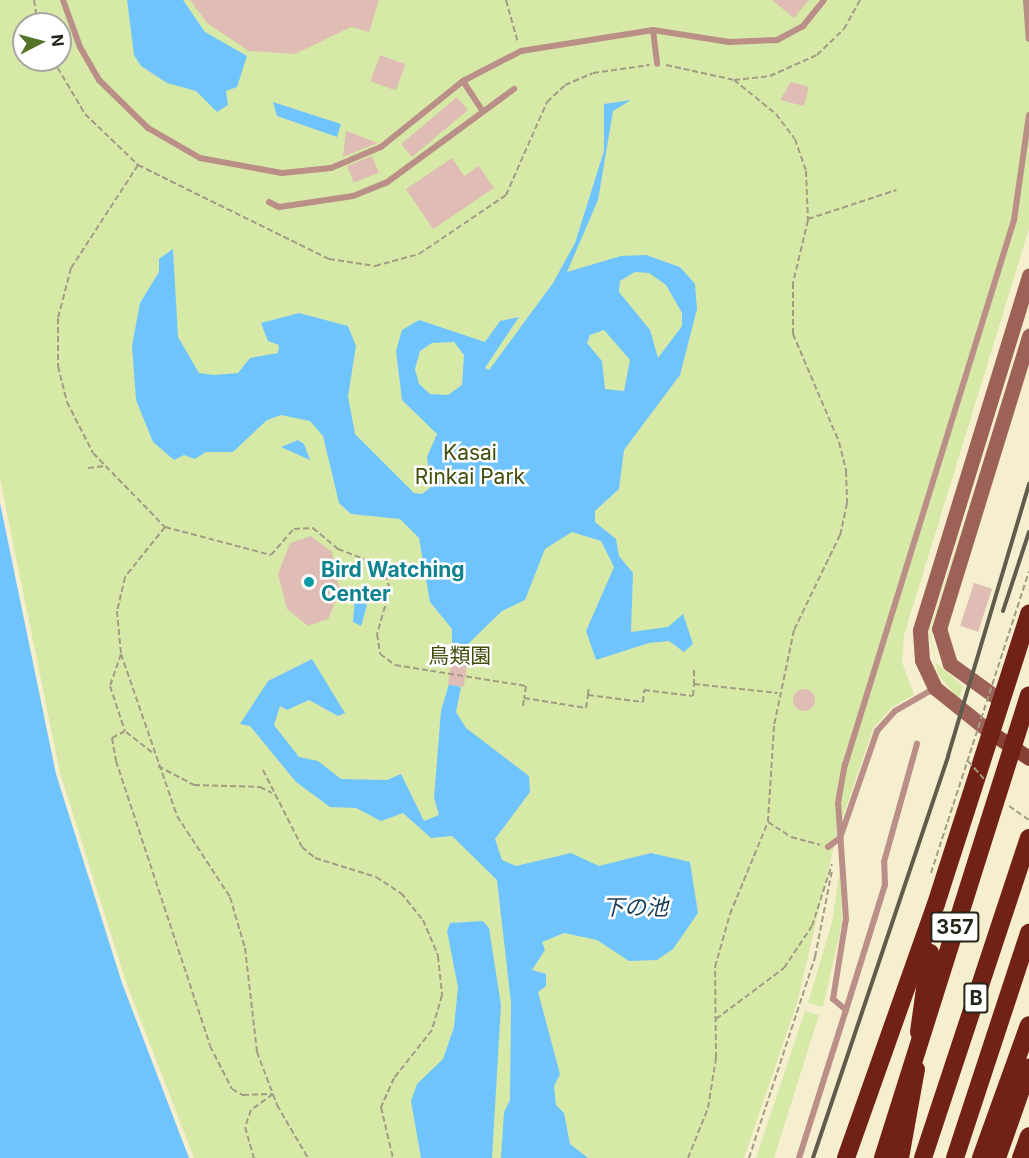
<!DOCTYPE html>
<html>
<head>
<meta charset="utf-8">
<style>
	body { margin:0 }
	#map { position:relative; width:1029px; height:1158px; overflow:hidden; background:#f5eecf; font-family:Inter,"Noto Sans JP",sans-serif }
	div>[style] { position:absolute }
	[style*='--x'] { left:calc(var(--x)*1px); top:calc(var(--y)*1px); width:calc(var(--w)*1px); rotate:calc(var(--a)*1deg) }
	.green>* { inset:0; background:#d7e9a6 }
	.water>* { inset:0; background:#70c4fe }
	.building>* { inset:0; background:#dfbdb5; transform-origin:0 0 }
	.round { border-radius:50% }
	.path>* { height:2px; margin-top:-1px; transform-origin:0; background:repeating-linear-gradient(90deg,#a29c85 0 6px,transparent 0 9px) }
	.lane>* { height:6px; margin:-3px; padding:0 3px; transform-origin:3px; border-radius:3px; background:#b98f88 }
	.secondary>* { height:15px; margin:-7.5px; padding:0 7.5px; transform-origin:7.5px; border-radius:7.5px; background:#9c6257 }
	.primary>* { height:15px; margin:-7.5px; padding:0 7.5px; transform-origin:7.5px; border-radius:7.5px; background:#864035 }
	.highway>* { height:18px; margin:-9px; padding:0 9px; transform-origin:9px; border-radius:9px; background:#722116 }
	.rail>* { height:4px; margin:-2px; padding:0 2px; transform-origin:2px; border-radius:2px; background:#605c4c }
	.path-bridge>* { height:2px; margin-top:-1px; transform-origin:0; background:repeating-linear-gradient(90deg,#a29c85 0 6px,transparent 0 9px) }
	.highway-bridge>* { height:18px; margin:-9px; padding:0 9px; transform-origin:9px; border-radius:9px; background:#722116 }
	.dots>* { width:16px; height:16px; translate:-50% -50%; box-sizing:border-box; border:3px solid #fff; border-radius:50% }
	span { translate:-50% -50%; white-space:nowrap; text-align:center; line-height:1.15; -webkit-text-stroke:5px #fff; paint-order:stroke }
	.shield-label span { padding:2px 4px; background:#fff; border:2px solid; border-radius:4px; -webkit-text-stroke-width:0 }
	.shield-label { font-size:20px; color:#272419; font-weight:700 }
	.park-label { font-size:21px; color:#414e0c }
	.culture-label { font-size:21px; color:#0d838f; font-weight:700 }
	.left { translate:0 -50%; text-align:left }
	.water-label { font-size:22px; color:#153950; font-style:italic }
	.north { position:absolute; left:12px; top:12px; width:60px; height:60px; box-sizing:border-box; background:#fff; border:2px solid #a9a7a3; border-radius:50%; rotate:84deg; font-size:16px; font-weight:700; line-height:24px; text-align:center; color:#272419 }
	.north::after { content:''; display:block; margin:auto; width:21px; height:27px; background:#557329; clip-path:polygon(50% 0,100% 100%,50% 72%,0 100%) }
</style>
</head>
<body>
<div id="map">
	<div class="green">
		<i style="clip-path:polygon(evenodd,0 0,1029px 0,1029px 229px,904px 635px,902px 662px,914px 695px,892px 707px,873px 729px,836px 837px,797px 1003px,744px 1158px,194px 1158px,126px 982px,60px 773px,0 479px,0 0,24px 24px,60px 24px,60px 60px,24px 60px,24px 24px)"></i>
		<i style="clip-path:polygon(982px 465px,930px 632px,936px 663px,963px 686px,959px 699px,938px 675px,929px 632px)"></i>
		<i style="clip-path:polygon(840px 869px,842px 923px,823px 1007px,808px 1003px,832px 922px)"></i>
		<i style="clip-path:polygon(805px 1011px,819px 1015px,774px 1158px,756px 1158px)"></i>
	</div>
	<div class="water">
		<i style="clip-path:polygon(127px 0,183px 0,205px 32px,247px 56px,237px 87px,226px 91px,228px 105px,217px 112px,196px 91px,167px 83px,141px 66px,134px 55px)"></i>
		<i style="clip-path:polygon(evenodd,631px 100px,613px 111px,598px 200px,567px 272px,621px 256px,646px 255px,680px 267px,695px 284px,697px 309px,680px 375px,624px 450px,619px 489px,595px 511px,595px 522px,616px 539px,619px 556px,633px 573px,631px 632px,668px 627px,683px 614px,693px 644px,684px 652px,669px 641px,649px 643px,596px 660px,586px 631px,614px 567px,601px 541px,572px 532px,545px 549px,525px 600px,502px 611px,468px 644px,465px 663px,452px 661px,452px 629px,430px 602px,419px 538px,400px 519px,351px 514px,339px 503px,323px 436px,310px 421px,281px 415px,267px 420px,233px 452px,206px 452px,195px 459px,184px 455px,174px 460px,153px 442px,136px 400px,132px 346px,140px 303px,159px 272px,159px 259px,173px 249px,178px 337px,199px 373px,214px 375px,238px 373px,250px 358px,278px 353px,279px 345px,268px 341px,261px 323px,299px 313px,348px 326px,356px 346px,348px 396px,355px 434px,414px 493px,422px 494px,431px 487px,427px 457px,437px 434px,402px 400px,396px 351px,402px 330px,419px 320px,485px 342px,500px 321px,519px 317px,485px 368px,489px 370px,553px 283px,575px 243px,604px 151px,604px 104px,631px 100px,635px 272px,649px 273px,666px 285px,682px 313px,682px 326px,658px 358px,650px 330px,619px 292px,620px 281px,635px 272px,631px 100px,604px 330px,630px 360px,624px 391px,605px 389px,602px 361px,587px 343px,590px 335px,604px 330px,631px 100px,454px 342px,464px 355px,462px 385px,448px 395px,430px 394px,419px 384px,415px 369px,420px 351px,432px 343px,454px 342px)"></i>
		<i style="clip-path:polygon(273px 102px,341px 124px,337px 137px,277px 116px)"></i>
		<i style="clip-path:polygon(298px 440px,304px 444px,310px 460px,281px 447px)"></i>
		<i style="clip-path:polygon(0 503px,56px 774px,122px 983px,189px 1158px,0 1158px)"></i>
		<i style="clip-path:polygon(355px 597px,367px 605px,361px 626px,353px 622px)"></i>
		<i style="clip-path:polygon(312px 659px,345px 713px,338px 716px,309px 700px,287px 710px,280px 706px,274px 725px,299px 757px,318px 761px,341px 779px,387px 780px,401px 774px,424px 821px,439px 815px,434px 798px,441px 711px,449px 684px,461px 687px,456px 712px,466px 728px,529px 776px,530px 792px,495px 839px,502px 860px,516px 866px,571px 853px,599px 866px,651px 853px,690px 862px,698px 913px,673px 949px,657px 960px,629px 961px,597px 940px,564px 933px,542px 942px,545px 950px,532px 970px,546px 974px,546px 986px,538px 992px,560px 1074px,554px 1086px,556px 1105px,564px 1113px,570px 1144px,588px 1158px,501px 1158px,504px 1112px,510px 1100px,511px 1003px,497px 880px,452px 836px,431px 838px,403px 813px,381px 821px,356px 808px,330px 807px,296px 782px,250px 726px,240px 724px,268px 681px)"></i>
		<i style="clip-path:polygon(483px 921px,489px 928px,501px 1005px,492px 1158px,421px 1158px,411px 1101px,417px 1084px,443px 1059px,454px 1027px,458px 987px,447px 931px,450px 923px)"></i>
	</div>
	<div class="building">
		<i style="clip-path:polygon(190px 0,379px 0,369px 32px,351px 27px,295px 54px,249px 51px,207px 23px)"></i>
		<i style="clip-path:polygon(772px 0,809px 0,794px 18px)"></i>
		<i style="left:380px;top:55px;width:27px;height:28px;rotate:20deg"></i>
		<i style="clip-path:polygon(791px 82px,809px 87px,804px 106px,780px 100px)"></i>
		<i style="left:457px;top:97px;width:17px;height:73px;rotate:50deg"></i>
		<i style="clip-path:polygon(346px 131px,378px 143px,343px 157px)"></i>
		<i style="left:372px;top:156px;width:18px;height:27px;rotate:68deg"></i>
		<i style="clip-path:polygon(452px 158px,464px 176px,479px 166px,494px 188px,433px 229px,406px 189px)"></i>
		<i style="clip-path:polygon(311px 536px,332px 552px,340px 592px,328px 619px,308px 626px,287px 609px,278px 574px,290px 543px)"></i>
		<i style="left:974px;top:583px;width:19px;height:45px;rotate:18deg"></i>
		<i style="left:451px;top:661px;width:16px;height:24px;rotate:7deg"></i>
		<i class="round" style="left:793px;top:689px;width:22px;height:22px"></i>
	</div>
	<div class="path">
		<i style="--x:34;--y:0;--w:24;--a:81"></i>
		<i style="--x:506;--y:0;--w:45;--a:74.4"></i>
		<i style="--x:53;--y:60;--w:63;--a:59.3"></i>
		<i style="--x:85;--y:114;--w:74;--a:43.9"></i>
		<i style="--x:138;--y:165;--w:213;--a:26.2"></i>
		<i style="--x:329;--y:259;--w:47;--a:8.7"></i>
		<i style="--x:375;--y:266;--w:46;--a:-15.3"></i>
		<i style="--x:419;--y:254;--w:105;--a:-34.1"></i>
		<i style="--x:506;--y:195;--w:102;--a:-66.2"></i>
		<i style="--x:547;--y:102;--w:25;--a:-43"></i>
		<i style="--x:565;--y:85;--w:30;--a:-23"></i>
		<i style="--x:593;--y:73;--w:57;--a:-8.1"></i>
		<i style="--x:666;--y:65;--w:70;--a:12.4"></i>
		<i style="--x:734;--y:80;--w:36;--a:-6"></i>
		<i style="--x:770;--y:76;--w:51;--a:-24.1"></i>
		<i style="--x:817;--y:55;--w:37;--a:-44"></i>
		<i style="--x:844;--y:29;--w:33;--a:-61"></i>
		<i style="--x:734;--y:80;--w:54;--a:39"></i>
		<i style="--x:776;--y:114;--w:31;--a:53"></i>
		<i style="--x:795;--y:139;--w:34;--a:71"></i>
		<i style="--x:806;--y:171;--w:49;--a:87.7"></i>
		<i style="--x:808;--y:220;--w:65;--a:103.4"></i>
		<i style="--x:793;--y:283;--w:51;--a:90"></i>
		<i style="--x:793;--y:334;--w:117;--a:66.9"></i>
		<i style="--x:839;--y:442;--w:30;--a:76"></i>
		<i style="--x:846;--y:471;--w:32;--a:88"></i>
		<i style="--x:847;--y:503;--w:33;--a:102"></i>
		<i style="--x:840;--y:535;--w:106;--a:115.8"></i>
		<i style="--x:794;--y:630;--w:98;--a:101.8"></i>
		<i style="--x:774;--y:726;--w:96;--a:93.6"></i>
		<i style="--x:768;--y:822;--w:27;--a:33"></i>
		<i style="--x:791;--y:837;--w:30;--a:15"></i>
		<i style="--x:138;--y:165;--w:123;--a:123"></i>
		<i style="--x:71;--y:268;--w:52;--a:104.6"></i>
		<i style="--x:58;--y:318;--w:48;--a:90"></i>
		<i style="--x:58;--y:366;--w:37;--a:76"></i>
		<i style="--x:67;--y:402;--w:57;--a:63"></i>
		<i style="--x:93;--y:453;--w:103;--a:45.8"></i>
		<i style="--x:165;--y:527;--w:110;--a:14.8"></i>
		<i style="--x:271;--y:555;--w:35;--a:-49"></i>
		<i style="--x:294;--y:529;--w:19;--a:-3"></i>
		<i style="--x:313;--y:528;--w:33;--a:40"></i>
		<i style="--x:338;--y:549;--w:47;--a:21.1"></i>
		<i style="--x:382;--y:566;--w:24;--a:71"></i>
		<i style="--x:390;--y:589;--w:47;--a:106.1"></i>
		<i style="--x:377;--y:634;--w:20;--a:81"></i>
		<i style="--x:380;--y:654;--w:19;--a:36"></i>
		<i style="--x:395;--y:665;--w:133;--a:9.1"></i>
		<i style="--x:526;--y:686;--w:12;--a:99"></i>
		<i style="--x:524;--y:698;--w:63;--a:9.2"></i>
		<i style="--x:586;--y:708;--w:13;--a:-81"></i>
		<i style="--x:588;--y:695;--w:55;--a:7.3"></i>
		<i style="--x:643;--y:702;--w:12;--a:-85"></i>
		<i style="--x:644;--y:690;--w:49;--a:7"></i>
		<i style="--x:693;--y:696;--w:12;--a:-85"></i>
		<i style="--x:694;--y:684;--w:84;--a:6.1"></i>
		<i style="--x:808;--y:219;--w:93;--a:-18.2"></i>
		<i style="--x:88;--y:468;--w:17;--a:-7"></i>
		<i style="--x:165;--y:527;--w:64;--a:128.7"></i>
		<i style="--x:125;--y:577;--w:35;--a:103"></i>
		<i style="--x:117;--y:611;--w:43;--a:84.7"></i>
		<i style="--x:121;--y:654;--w:171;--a:70.9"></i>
		<i style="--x:177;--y:816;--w:97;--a:56.8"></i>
		<i style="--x:230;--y:897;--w:53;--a:73.6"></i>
		<i style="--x:245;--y:948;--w:105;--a:83.4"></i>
		<i style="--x:257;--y:1052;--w:57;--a:69.3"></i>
		<i style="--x:277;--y:1105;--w:61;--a:59.7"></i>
		<i style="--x:121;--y:654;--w:34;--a:109"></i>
		<i style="--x:110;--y:686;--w:47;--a:71.6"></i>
		<i style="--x:125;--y:731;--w:15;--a:152"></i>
		<i style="--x:112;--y:738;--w:23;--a:80"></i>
		<i style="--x:116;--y:761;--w:300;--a:71.7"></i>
		<i style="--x:210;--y:1046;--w:48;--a:62.9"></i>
		<i style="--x:232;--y:1089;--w:13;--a:29"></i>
		<i style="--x:243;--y:1095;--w:30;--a:-2"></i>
		<i style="--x:273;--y:1094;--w:27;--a:144"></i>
		<i style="--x:251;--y:1110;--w:18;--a:109"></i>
		<i style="--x:245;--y:1127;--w:32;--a:74"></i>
		<i style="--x:694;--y:670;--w:14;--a:90"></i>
		<i style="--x:588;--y:695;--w:9;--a:-84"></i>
		<i style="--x:523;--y:706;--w:8;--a:-83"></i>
		<i style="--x:126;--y:732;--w:33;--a:38"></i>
		<i style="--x:158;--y:766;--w:41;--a:27.8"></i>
		<i style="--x:194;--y:785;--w:66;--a:1.7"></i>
		<i style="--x:260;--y:787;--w:13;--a:27"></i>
		<i style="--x:263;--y:770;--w:86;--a:63.1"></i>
		<i style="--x:302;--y:847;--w:17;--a:40"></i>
		<i style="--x:315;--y:858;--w:64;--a:17.3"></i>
		<i style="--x:376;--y:877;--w:30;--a:33"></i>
		<i style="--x:401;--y:893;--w:35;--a:51"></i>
		<i style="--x:423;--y:920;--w:39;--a:67"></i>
		<i style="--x:438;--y:956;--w:39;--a:84"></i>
		<i style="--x:442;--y:995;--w:36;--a:106"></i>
		<i style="--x:432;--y:1030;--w:61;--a:128.4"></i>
		<i style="--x:394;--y:1078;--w:32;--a:114"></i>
		<i style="--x:381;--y:1107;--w:52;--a:76.8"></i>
		<i style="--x:716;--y:1019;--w:85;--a:-36.9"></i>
		<i style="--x:784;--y:968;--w:50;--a:-56.3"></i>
		<i style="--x:812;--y:926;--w:65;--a:-72.1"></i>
		<i style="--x:688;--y:1158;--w:54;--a:-68.2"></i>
		<i style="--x:708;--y:1108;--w:51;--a:-80.9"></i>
		<i style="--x:716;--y:1058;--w:91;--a:-90.6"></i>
		<i style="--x:715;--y:967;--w:55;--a:-74.2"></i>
		<i style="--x:730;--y:914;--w:100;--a:-67.6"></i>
		<i style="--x:749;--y:1158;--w:212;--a:-71.8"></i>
		<i style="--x:815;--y:957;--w:89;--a:-78.9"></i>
	</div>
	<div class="lane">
		<i style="--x:63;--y:0;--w:50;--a:70.1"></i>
		<i style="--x:80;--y:47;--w:38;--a:60"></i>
		<i style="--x:99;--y:80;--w:69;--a:44.4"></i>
		<i style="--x:148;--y:128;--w:60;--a:30"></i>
		<i style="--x:200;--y:158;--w:83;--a:10.4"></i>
		<i style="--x:282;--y:173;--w:49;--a:-5.8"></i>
		<i style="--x:331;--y:168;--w:54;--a:-22.8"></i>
		<i style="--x:381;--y:147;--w:105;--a:-38.8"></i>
		<i style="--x:463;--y:81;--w:65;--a:-27.3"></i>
		<i style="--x:521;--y:51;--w:134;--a:-9"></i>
		<i style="--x:653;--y:30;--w:77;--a:9"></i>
		<i style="--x:729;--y:42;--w:48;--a:-2.4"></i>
		<i style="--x:777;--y:40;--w:30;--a:-28"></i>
		<i style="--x:803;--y:26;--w:33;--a:-51"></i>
		<i style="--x:1026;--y:0;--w:39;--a:86"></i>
		<i style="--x:653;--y:30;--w:34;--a:83"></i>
		<i style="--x:463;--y:81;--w:33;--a:57"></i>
		<i style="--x:269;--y:202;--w:11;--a:27"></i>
		<i style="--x:279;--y:207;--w:75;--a:-8.5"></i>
		<i style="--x:353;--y:196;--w:35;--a:-22"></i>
		<i style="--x:386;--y:183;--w:159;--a:-36.3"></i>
		<i style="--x:828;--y:847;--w:15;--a:-37"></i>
		<i style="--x:840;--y:838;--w:113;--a:-70.9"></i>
		<i style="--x:877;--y:731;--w:27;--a:-48"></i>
		<i style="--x:895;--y:711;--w:46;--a:-29.9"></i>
		<i style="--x:846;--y:1010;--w:131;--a:-72.7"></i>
		<i style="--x:885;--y:885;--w:23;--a:-92"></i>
		<i style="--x:884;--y:862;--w:123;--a:-74.4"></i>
		<i style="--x:799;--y:1158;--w:155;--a:-72.4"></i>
		<i style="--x:846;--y:1010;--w:17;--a:-140"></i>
		<i style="--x:833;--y:999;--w:81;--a:-80.8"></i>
		<i style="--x:846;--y:919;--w:116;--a:-93.9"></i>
		<i style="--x:838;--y:803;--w:39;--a:-80"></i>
		<i style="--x:845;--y:765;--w:571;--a:-72.77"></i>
		<i style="--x:1014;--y:220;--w:106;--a:-81.9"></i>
	</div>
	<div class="secondary">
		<i style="--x:1000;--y:700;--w:62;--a:-144.2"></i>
		<i style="--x:950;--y:664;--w:37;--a:-107"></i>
		<i style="--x:939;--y:629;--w:307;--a:-72.9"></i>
		<i style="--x:990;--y:732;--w:70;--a:-141.3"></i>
		<i style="--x:935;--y:688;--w:31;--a:-115"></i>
		<i style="--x:922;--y:660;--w:30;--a:-94"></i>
		<i style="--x:920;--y:630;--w:371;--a:-72.9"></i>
	</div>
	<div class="primary">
		<i style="--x:990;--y:732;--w:47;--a:33.7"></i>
	</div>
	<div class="highway">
		<i style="--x:919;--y:1032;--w:80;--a:-82.1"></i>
		<i style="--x:846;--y:1158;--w:269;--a:-70.5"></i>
		<i style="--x:936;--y:904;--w:305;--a:-72.2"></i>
		<i style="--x:900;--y:1158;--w:90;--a:-79.8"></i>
		<i style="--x:923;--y:1158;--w:337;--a:-71.7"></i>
		<i style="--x:955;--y:1158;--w:237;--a:-71.8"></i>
		<i style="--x:981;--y:1158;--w:141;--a:-70.2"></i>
		<i style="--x:997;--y:1158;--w:96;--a:-70.6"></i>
		<i style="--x:1021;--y:1158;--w:23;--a:-70"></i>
	</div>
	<div class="rail">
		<i style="--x:1003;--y:611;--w:83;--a:-71.8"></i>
		<i style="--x:813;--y:1158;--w:424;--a:-71.4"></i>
		<i style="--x:948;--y:756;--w:284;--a:-73.4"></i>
	</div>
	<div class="path-bridge">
		<i style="--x:968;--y:761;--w:25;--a:48"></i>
		<i style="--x:1009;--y:806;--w:24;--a:35"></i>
		<i style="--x:931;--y:873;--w:317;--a:-72"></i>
	</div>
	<div class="highway-bridge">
		<i style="--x:883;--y:1158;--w:485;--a:-72.5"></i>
	</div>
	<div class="dots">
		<i style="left:309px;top:582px;background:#0f9aa8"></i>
	</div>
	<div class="shield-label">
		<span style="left:955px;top:927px">357</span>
		<span style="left:976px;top:998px">B</span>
	</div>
	<div class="park-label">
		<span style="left:470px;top:465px">Kasai<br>Rinkai Park</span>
		<span style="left:460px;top:656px">鳥類園</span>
	</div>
	<div class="culture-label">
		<span class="left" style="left:321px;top:582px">Bird Watching<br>Center</span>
	</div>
	<div class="water-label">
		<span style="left:635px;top:908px">下の池</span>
	</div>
	<div class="north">N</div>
</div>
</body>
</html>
